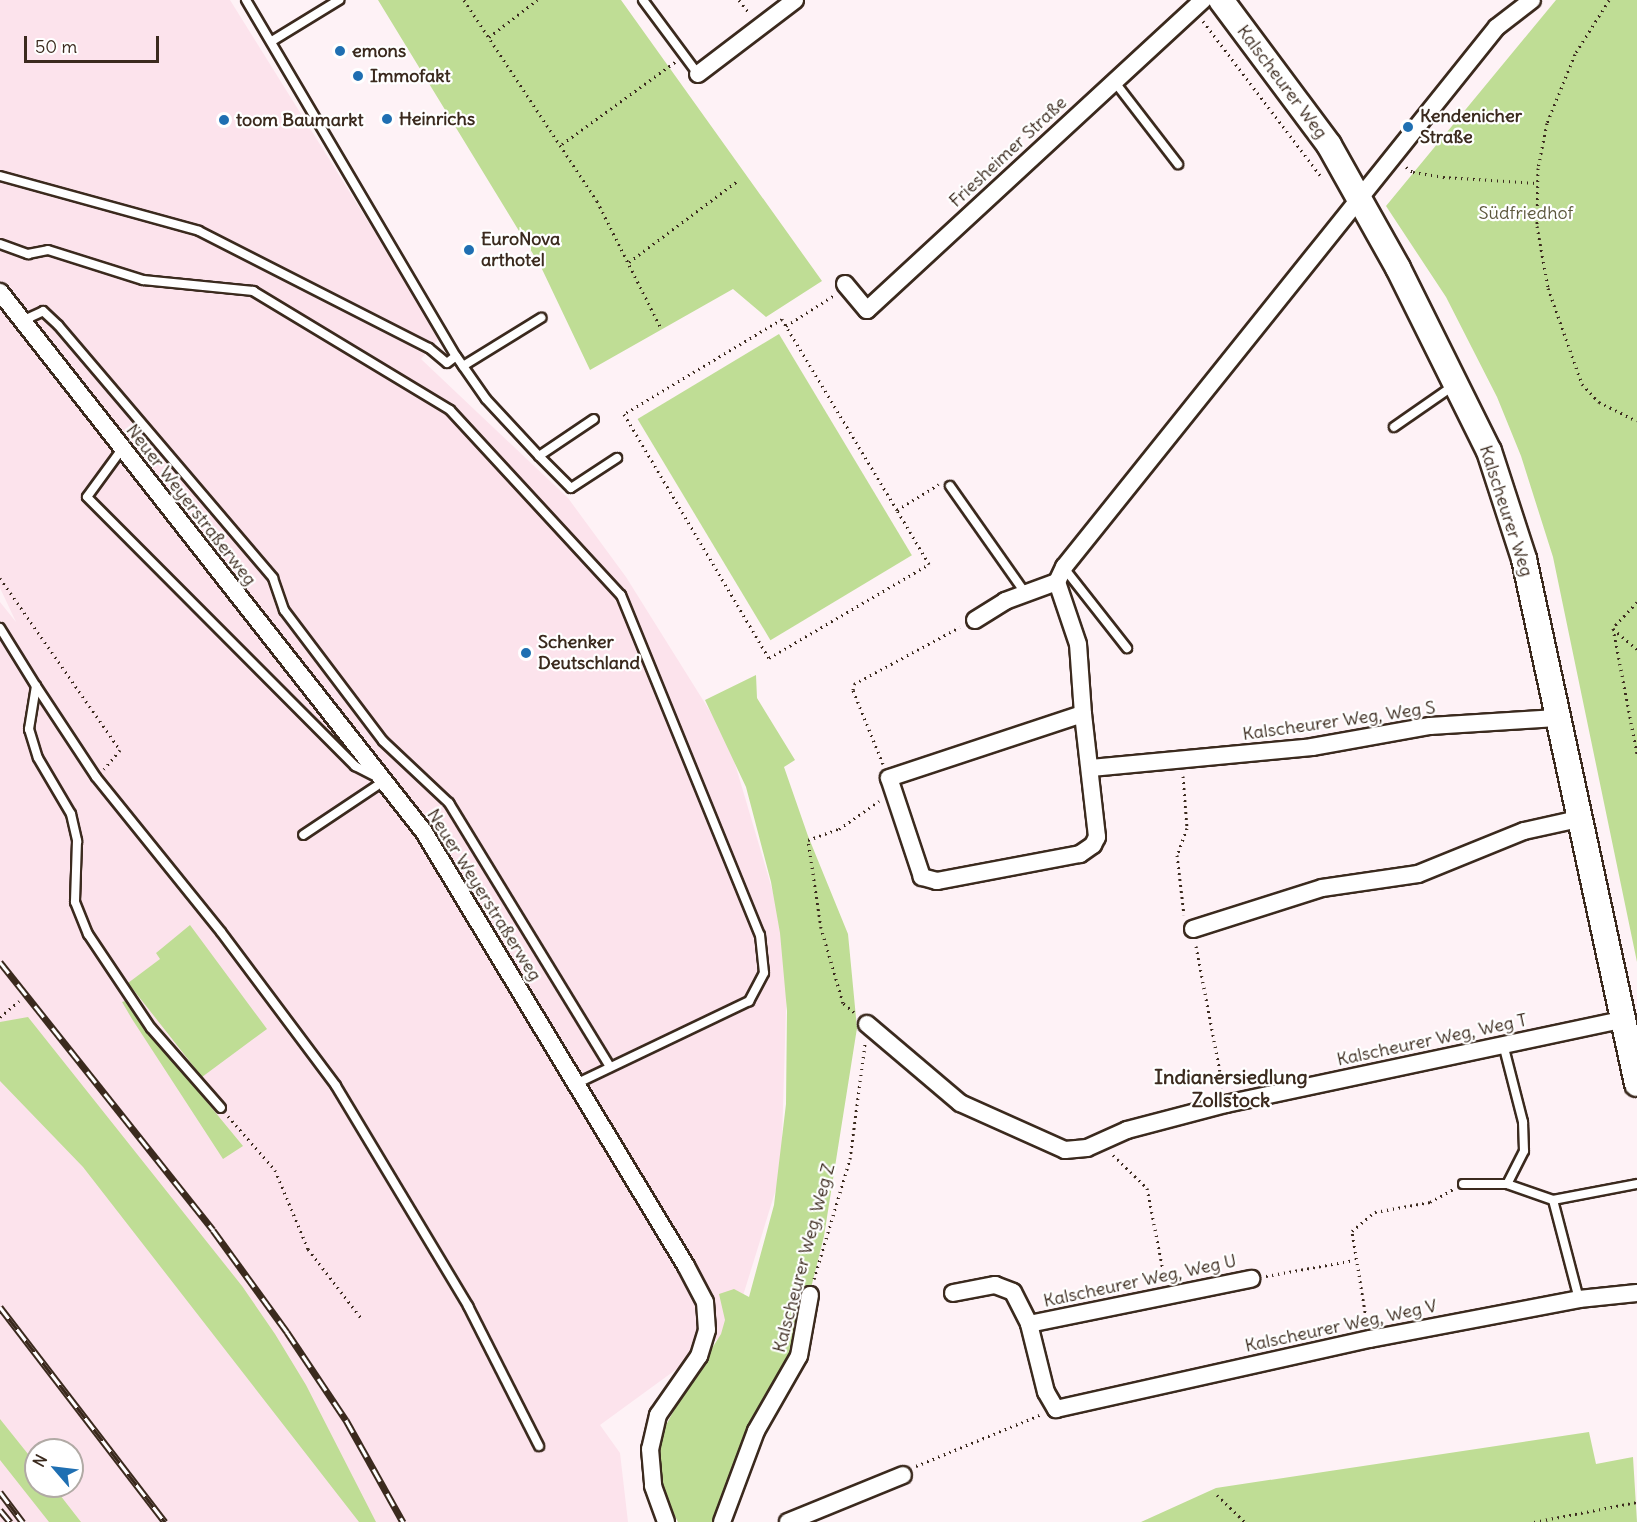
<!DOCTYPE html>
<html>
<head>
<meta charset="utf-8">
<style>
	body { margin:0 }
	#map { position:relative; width:1637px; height:1522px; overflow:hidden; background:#fef2f6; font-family:Delius,sans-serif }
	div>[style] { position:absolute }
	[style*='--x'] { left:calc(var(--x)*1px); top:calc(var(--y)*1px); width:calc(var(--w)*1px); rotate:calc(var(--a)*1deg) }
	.built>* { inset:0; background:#fce3ec }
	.green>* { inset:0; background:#bfdd95; transform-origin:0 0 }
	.path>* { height:3px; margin-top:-1.5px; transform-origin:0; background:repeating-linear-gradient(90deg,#3b2a1e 0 1.5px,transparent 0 6px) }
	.roads { filter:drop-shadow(2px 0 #3b2a1e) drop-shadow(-2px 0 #3b2a1e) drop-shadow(0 2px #3b2a1e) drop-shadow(0 -2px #3b2a1e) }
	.lane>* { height:8px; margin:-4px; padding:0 4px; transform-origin:4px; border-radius:4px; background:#fff }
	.street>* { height:16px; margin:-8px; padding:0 8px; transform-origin:8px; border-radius:8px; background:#fff }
	.secondary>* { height:24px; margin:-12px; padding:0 12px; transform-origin:12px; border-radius:12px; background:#fff }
	.rail>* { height:7px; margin-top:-3.5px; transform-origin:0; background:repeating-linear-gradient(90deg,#fff 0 14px,#3b2a1e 0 28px); box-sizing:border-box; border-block:2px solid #3b2a1e }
	.dots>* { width:16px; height:16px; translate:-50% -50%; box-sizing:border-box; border:3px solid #fff; border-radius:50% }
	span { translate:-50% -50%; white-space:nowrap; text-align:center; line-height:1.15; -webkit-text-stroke:4.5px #fff; paint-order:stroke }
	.poi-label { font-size:18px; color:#3b2a1e; font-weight:700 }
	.left { translate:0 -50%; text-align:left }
	.street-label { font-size:18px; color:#3b2a1e }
	.park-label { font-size:18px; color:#5c573c }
	.neighbourhood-label { font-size:20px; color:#3b2a1e; font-weight:700 }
	.north { position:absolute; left:24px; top:1438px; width:60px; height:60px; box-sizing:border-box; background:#fff; border:2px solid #b1aaa5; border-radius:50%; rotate:298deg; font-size:16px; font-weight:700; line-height:24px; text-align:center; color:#3b2a1e }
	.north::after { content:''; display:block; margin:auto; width:21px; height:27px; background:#1f6fb2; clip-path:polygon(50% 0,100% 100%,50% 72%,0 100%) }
	.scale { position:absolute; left:24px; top:36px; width:135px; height:27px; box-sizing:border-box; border:3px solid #3b2a1e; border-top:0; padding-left:8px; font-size:18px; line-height:21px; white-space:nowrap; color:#3b2a1e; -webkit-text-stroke:4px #fff; paint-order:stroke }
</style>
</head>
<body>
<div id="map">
	<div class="built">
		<i style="clip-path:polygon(evenodd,0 0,230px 0,440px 337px,421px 359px,568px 498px,626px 577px,728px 740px,788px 943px,781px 1173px,733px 1328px,600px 1425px,620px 1453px,628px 1522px,0 1522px,0 602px,16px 622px,0 588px,0 0,36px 1450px,72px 1450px,72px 1486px,36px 1486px,36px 1450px)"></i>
	</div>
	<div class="green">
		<i style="clip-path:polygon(378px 0,621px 0,822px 281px,766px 317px,733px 289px,590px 370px,541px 267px)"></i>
		<i style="clip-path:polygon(1556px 0,1637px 0,1637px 962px,1553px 557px,1521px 456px,1497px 397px,1446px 297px,1386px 206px)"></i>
		<i style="left:779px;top:334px;width:258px;height:165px;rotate:59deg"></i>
		<i style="clip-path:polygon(756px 675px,757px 698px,795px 760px,784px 767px,808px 836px,848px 934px,857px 1028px,824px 1236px,793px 1360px,741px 1451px,715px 1522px,678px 1522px,665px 1497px,657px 1457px,665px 1427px,680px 1399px,721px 1334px,725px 1320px,719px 1294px,734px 1289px,749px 1297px,774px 1205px,786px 1104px,787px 1011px,780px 933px,771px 882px,746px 787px,705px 700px)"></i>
		<i style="clip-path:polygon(190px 925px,267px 1029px,202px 1077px,128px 983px,160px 959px,156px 953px)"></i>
		<i style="clip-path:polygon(125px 1001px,187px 1078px,243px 1146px,223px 1159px,132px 1019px,122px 1002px)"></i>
		<i style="clip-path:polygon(28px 1017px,242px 1286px,275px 1334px,306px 1385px,376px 1522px,359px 1522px,83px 1167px,0 1081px,0 1022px)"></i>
		<i style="clip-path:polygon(0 1419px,36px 1464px,36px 1486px,53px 1486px,81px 1522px,49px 1522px,0 1460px)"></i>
		<i style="clip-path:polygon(1589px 1432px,1596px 1464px,1633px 1457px,1637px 1522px,1141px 1522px,1216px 1488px)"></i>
	</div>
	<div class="path">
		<i style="--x:464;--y:0;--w:241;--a:56.5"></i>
		<i style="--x:597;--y:201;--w:140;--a:63.3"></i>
		<i style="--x:739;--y:0;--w:16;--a:52"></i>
		<i style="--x:1609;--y:0;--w:64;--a:122.2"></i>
		<i style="--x:1575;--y:54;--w:74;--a:112.1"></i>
		<i style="--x:1547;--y:123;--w:46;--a:101.3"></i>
		<i style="--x:1538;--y:168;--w:58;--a:91"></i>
		<i style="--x:1537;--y:226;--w:63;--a:79.9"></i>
		<i style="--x:1548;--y:288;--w:102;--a:70.5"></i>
		<i style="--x:1582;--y:384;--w:25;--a:47"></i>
		<i style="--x:1599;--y:402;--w:42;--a:26.6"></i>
		<i style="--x:1203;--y:21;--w:197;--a:52.8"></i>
		<i style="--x:489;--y:37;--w:61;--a:-37.6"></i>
		<i style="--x:562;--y:144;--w:140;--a:-36"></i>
		<i style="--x:1406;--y:167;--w:9;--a:36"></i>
		<i style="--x:1413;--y:172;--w:30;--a:9"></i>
		<i style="--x:1443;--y:177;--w:94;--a:3.7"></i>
		<i style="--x:629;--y:262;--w:134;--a:-36.8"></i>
		<i style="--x:786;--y:326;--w:56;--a:-32.6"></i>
		<i style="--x:897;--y:510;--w:223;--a:-121.1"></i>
		<i style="--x:782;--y:319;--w:184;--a:149"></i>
		<i style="--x:624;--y:414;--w:284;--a:59.3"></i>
		<i style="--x:769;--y:658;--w:186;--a:-30.4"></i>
		<i style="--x:929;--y:564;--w:63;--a:-120.7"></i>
		<i style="--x:897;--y:510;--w:49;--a:-31.8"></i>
		<i style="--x:0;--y:578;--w:210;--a:55.1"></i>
		<i style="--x:120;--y:750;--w:25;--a:130"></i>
		<i style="--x:1637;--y:602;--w:35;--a:133"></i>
		<i style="--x:1613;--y:628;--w:128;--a:79.2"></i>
		<i style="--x:1613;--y:629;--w:31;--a:40"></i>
		<i style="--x:883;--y:764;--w:80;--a:-112.1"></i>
		<i style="--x:853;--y:690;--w:6;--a:-81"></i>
		<i style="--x:854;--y:684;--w:120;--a:-28.3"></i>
		<i style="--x:1183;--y:776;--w:52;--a:85.6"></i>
		<i style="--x:1187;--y:828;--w:29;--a:110"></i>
		<i style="--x:1177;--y:855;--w:60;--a:83.3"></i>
		<i style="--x:1196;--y:946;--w:144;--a:79.2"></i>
		<i style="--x:854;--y:1012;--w:14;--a:-141"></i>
		<i style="--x:843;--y:1003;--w:78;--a:-106.3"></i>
		<i style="--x:821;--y:928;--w:89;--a:-98.4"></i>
		<i style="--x:808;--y:840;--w:33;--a:-20"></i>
		<i style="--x:839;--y:829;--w:49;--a:-35"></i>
		<i style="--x:0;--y:1017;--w:25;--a:-40"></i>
		<i style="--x:228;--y:1116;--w:72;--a:49"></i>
		<i style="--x:275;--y:1170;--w:86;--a:67.3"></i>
		<i style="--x:308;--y:1249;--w:88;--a:52.4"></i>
		<i style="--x:1113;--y:1155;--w:47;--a:44.1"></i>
		<i style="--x:1147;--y:1188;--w:95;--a:79"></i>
		<i style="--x:1266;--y:1276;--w:90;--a:-10.2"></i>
		<i style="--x:814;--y:1279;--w:125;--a:-73.3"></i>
		<i style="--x:850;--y:1159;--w:117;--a:-82.6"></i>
		<i style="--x:1367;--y:1324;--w:94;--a:-99.2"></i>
		<i style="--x:1352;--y:1231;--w:30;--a:-40"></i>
		<i style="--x:1375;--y:1212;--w:56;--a:-10.3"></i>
		<i style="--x:1430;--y:1202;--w:26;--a:-29"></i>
		<i style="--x:916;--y:1466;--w:134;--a:-22.4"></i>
		<i style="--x:1217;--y:1495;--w:39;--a:44"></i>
		<i style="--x:1534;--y:1522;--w:105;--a:-11"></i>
	</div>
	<div class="roads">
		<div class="lane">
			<i style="--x:246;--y:0;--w:413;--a:59.5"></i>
			<i style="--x:456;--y:356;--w:52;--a:55.1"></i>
			<i style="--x:486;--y:399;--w:78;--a:47.1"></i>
			<i style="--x:539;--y:456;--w:66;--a:-33.9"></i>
			<i style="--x:643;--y:0;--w:92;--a:53.4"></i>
			<i style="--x:272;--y:41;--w:79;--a:-31.5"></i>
			<i style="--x:1114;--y:81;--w:105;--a:52.4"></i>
			<i style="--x:0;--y:176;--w:206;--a:15.4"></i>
			<i style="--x:199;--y:231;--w:258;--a:27"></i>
			<i style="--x:429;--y:348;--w:23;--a:40"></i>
			<i style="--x:447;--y:363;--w:11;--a:-38"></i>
			<i style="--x:0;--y:244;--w:30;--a:20"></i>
			<i style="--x:28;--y:254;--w:20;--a:-11"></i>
			<i style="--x:48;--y:250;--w:100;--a:17.5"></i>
			<i style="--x:143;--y:280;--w:111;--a:5.7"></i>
			<i style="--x:253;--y:291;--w:230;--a:31.1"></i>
			<i style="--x:450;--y:410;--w:252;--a:47.3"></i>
			<i style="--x:621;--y:595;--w:367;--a:67.8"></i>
			<i style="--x:760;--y:935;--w:38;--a:84"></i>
			<i style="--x:764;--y:973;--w:32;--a:118"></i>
			<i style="--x:749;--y:1001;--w:192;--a:154.4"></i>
			<i style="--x:22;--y:321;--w:23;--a:-25"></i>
			<i style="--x:43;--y:311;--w:21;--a:43"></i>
			<i style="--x:58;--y:325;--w:332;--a:49.6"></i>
			<i style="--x:273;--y:578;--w:34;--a:71"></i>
			<i style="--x:284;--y:610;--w:164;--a:52.9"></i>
			<i style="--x:383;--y:741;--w:91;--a:43.2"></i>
			<i style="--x:449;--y:803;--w:309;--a:58.6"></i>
			<i style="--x:463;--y:366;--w:92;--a:-31.6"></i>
			<i style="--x:1394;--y:427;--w:72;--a:-34.8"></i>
			<i style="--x:122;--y:449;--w:59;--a:126.1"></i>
			<i style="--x:87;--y:497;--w:380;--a:45.1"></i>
			<i style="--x:355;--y:766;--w:33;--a:27"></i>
			<i style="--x:384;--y:781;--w:97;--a:146.3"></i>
			<i style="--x:539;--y:456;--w:45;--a:45"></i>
			<i style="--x:571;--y:488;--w:55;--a:-33.1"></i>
			<i style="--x:950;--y:486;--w:132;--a:54.9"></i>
			<i style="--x:1064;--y:568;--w:102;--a:51.8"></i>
			<i style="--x:0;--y:628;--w:68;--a:58.2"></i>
			<i style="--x:36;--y:686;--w:44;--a:99.2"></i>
			<i style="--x:29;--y:729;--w:30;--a:73"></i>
			<i style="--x:38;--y:758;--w:65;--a:59.5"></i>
			<i style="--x:71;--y:814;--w:28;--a:77"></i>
			<i style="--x:77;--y:841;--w:61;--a:91.9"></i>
			<i style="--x:75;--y:902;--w:35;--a:68"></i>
			<i style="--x:88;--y:934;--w:113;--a:56.2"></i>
			<i style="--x:151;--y:1028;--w:106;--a:48.8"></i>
			<i style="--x:36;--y:686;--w:109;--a:56.6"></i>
			<i style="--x:96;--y:777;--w:199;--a:51.1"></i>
			<i style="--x:221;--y:932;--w:192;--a:53.2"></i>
			<i style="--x:336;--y:1086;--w:257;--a:59"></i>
			<i style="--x:468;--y:1306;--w:157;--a:63.1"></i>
			<i style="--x:1503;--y:1044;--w:81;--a:75.6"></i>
			<i style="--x:1523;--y:1122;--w:29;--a:88"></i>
			<i style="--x:1524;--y:1151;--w:37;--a:117"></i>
			<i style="--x:1463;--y:1184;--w:44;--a:0"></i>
			<i style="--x:1507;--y:1184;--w:49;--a:19.2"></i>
			<i style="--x:1553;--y:1200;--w:86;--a:-10.8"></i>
			<i style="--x:1553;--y:1200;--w:102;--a:75.3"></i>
		</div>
		<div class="street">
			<i style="--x:698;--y:74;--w:122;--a:-37.3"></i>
			<i style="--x:845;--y:284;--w:34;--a:50"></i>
			<i style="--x:867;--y:310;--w:457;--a:-42.7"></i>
			<i style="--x:0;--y:292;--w:687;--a:51.86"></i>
			<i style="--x:424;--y:832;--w:507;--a:58.88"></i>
			<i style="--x:686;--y:1266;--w:41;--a:62.2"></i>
			<i style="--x:705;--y:1302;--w:28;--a:86"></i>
			<i style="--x:707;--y:1330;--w:27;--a:107"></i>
			<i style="--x:699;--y:1356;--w:72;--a:124.8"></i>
			<i style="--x:658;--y:1415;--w:35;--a:103"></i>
			<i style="--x:650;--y:1449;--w:37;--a:85"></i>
			<i style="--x:653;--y:1486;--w:38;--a:70"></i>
			<i style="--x:1057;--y:582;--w:17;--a:-65"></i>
			<i style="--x:1064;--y:567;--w:692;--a:-51.28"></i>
			<i style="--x:1497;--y:27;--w:44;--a:-37.6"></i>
			<i style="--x:1057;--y:582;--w:65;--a:71.3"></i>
			<i style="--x:1078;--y:644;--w:70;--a:85.9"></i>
			<i style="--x:975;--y:620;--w:36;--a:-32"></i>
			<i style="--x:1005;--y:601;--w:55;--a:-20.1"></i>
			<i style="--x:1083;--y:714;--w:124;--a:83.5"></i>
			<i style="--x:1097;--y:837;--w:9;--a:117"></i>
			<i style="--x:1093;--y:845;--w:16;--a:145"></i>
			<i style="--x:1080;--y:854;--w:146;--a:169.3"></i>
			<i style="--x:937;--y:881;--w:16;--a:-165"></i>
			<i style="--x:922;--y:877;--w:104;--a:-108.4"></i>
			<i style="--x:889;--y:778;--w:204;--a:-18.3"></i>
			<i style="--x:1091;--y:768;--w:222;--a:-5.4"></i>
			<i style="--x:1312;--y:747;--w:120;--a:-10.1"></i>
			<i style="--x:1430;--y:726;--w:127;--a:-3.6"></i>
			<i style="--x:1193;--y:929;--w:135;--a:-17.6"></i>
			<i style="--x:1322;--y:888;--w:97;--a:-8.3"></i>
			<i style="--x:1418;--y:874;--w:114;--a:-22.1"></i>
			<i style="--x:1524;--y:831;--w:55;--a:-12.5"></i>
			<i style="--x:867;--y:1024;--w:122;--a:40.3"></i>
			<i style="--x:960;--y:1103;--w:115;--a:24.1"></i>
			<i style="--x:1065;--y:1150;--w:22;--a:-5"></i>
			<i style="--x:1087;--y:1148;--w:44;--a:-24.2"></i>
			<i style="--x:1127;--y:1130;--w:102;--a:-14.7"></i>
			<i style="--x:1226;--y:1104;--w:403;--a:-12"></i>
			<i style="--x:953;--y:1293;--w:43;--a:-10.8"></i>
			<i style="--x:995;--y:1285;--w:19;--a:21"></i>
			<i style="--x:1013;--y:1292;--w:36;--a:63"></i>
			<i style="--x:1029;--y:1324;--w:70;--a:76"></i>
			<i style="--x:1046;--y:1392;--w:20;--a:60"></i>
			<i style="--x:1056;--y:1409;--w:322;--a:-12.6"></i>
			<i style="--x:1370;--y:1339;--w:213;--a:-10.8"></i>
			<i style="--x:1579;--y:1299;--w:58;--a:-5.9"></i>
			<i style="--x:1029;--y:1324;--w:227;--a:-11.5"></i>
			<i style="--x:722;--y:1522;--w:97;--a:-69.5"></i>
			<i style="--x:756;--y:1431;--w:86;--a:-60.2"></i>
			<i style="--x:799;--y:1356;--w:62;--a:-79.8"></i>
			<i style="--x:788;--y:1522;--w:124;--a:-22.2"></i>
		</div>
		<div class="secondary">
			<i style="--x:1221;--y:0;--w:181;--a:53.3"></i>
			<i style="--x:1329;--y:145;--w:141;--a:60.7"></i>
			<i style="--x:1398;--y:268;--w:204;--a:63.6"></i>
			<i style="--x:1489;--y:451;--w:114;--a:72"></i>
			<i style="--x:1524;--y:559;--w:537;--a:77.85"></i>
		</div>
	</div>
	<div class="rail">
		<i style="--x:0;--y:962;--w:342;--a:51.5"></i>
		<i style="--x:213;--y:1230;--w:126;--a:54"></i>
		<i style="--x:287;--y:1332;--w:106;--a:56.2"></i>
		<i style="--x:346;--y:1420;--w:117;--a:60.8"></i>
		<i style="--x:0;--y:1307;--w:271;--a:52.5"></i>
		<i style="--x:0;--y:1492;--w:38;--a:53"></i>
		<i style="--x:0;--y:1510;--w:16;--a:50"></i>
	</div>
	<div class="dots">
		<i style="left:340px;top:51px;background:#1f6fb2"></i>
		<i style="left:358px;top:76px;background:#1f6fb2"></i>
		<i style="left:387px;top:119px;background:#1f6fb2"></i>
		<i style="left:224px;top:120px;background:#1f6fb2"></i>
		<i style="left:1408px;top:127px;background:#1f6fb2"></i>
		<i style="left:469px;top:250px;background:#1f6fb2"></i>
		<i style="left:526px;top:653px;background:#1f6fb2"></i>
	</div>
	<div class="poi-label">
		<span class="left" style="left:352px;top:51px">emons</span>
		<span class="left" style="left:370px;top:76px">Immofakt</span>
		<span class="left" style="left:1420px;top:127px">Kendenicher<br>Straße</span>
		<span class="left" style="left:399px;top:119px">Heinrichs</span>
		<span class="left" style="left:236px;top:120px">toom Baumarkt</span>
		<span class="left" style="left:481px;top:250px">EuroNova<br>arthotel</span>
		<span class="left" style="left:538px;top:653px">Schenker<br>Deutschland</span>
	</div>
	<div class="street-label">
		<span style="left:1282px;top:82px;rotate:53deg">Kalscheurer Weg</span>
		<span style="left:1008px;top:152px;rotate:-43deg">Friesheimer Straße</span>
		<span style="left:191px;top:505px;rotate:52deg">Neuer Weyerstraßerweg</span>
		<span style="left:1506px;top:511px;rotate:72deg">Kalscheurer Weg</span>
		<span style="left:1339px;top:721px;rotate:-8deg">Kalscheurer Weg, Weg S</span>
		<span style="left:484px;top:895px;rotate:58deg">Neuer Weyerstraßerweg</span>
		<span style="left:1432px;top:1040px;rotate:-12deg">Kalscheurer Weg, Weg T</span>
		<span style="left:804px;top:1258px;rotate:-75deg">Kalscheurer Weg, Weg Z</span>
		<span style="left:1140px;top:1281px;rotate:-12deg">Kalscheurer Weg, Weg U</span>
		<span style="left:1341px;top:1326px;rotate:-12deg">Kalscheurer Weg, Weg V</span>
	</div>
	<div class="park-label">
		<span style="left:1526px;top:213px">Südfriedhof</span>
	</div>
	<div class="neighbourhood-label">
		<span style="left:1231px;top:1088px">Indianersiedlung<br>Zollstock</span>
	</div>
	<div class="north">N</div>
	<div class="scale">50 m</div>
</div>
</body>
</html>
